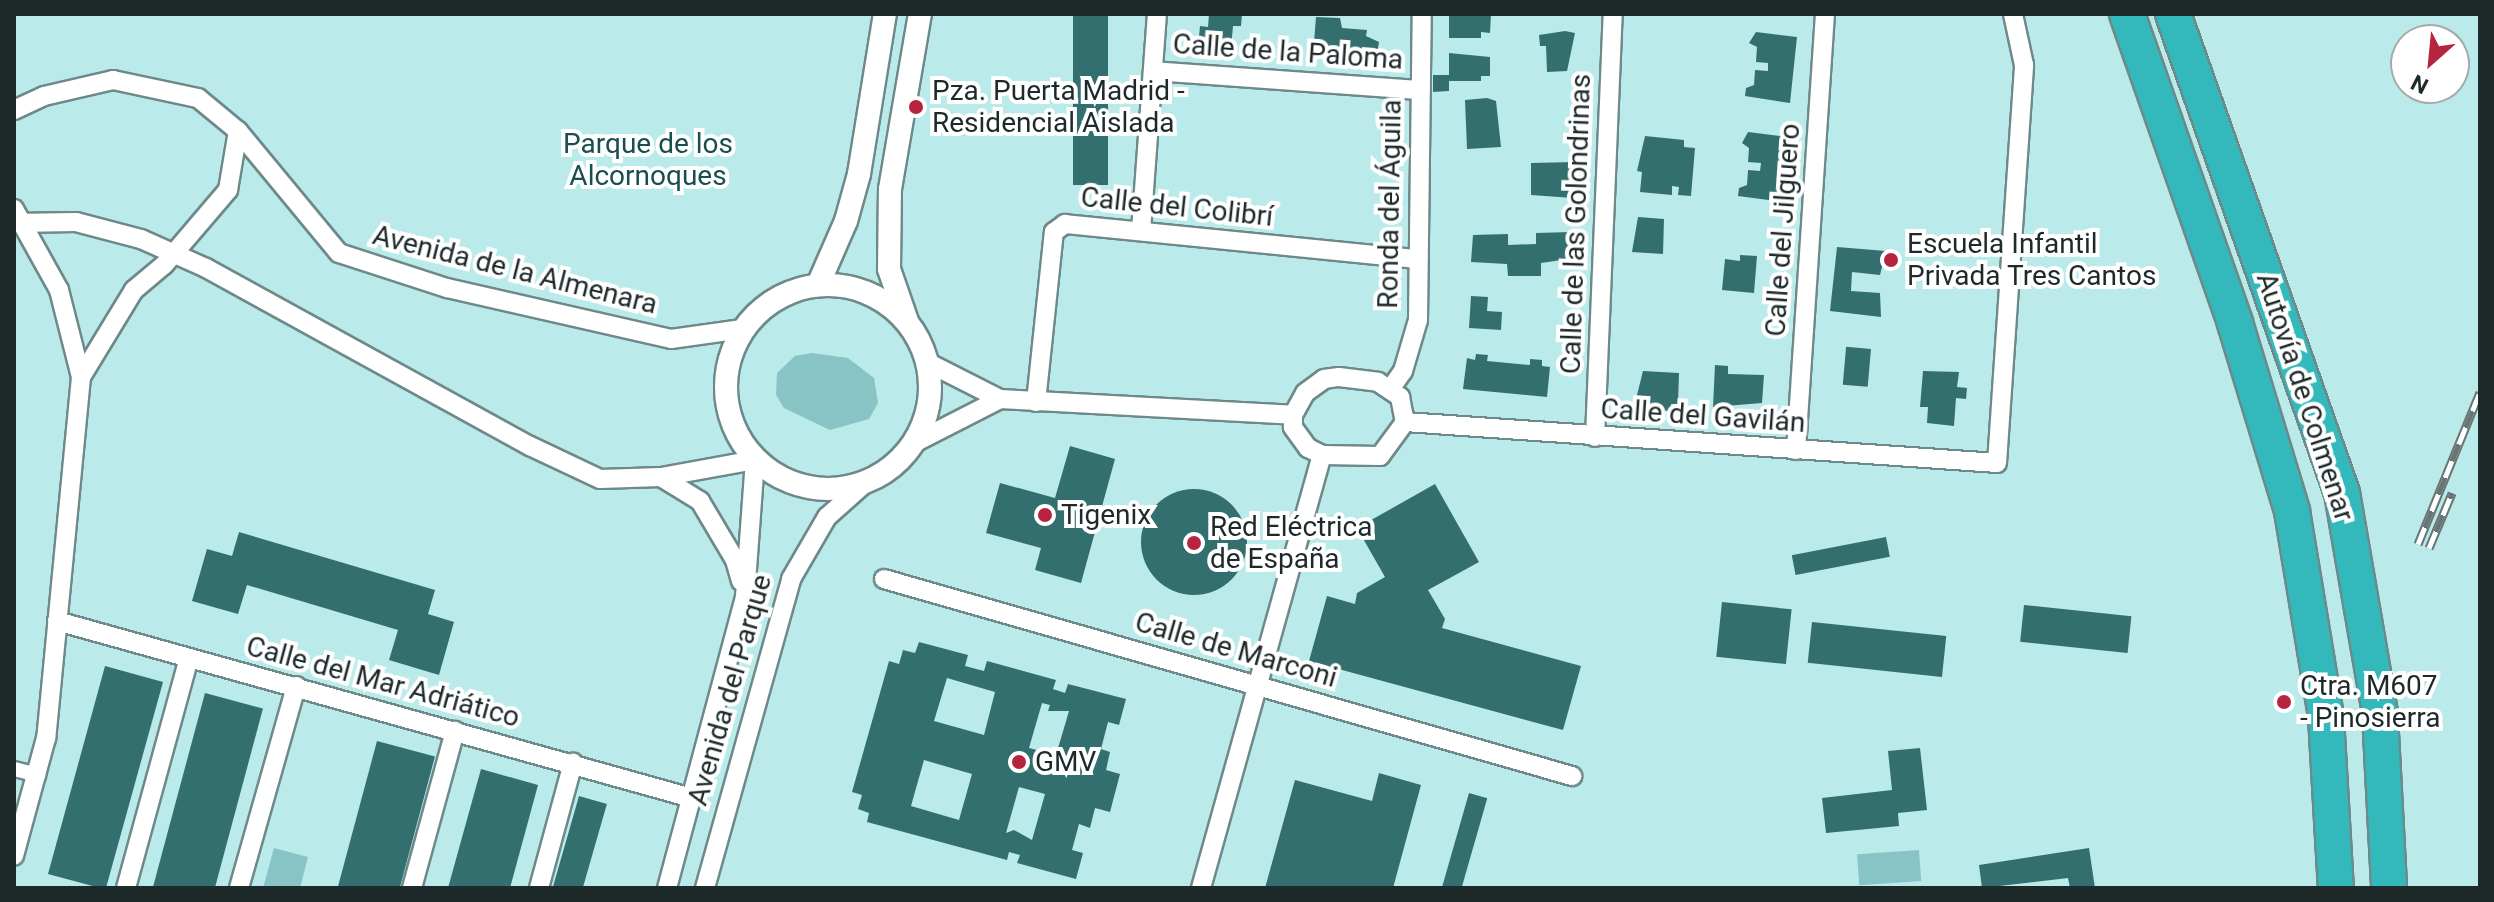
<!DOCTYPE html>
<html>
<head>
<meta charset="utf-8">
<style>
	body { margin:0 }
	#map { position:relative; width:2494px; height:902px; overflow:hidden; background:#f2fefe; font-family:Roboto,sans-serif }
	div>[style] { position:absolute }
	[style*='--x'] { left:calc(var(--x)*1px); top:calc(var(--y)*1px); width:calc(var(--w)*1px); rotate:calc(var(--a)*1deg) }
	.green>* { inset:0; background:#bbeaea }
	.water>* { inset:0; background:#88c4c5; transform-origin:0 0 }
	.building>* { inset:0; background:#336f6f; transform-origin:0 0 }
	.round { border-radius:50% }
	.roads { filter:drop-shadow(2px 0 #6e8989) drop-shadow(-2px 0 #6e8989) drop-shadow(0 2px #6e8989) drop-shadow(0 -2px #6e8989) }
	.pedestrian>* { height:14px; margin:-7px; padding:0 7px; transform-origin:7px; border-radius:7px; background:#fff }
	.minor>* { height:18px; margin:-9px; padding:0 9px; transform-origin:9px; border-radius:9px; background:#fff }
	.tertiary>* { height:22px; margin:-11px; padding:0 11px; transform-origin:11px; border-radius:11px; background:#fff }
	.tertiary>.ring { margin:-11px; padding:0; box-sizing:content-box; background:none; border:22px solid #fff; border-radius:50% }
	.motorway>* { height:34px; margin:-17px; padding:0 17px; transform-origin:17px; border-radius:17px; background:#33b9bb }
	.rail>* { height:9px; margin-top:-4.5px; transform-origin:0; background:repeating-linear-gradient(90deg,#fff 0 18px,#697575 0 36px); box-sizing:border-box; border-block:2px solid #697575 }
	.dots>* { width:22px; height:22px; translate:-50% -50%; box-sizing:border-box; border:4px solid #fff; border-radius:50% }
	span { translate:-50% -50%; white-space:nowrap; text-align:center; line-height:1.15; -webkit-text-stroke:8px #fff; paint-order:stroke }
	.street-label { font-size:28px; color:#1e2a2a }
	.poi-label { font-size:28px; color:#1e2a2a }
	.left { translate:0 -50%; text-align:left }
	.park-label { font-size:28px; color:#184e4f }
	.frame { position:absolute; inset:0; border:16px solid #1e2a2a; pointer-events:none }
	.north { position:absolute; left:2390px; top:24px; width:80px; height:80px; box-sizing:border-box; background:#fff; border:2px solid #a5aaaa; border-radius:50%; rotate:207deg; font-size:22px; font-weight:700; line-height:32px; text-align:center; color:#1e2a2a }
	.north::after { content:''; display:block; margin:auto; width:28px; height:36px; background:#b62440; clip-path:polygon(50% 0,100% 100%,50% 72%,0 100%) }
</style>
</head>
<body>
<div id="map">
	<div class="green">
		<i style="clip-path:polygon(evenodd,14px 14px,2480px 14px,2480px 888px,14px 888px,14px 14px,2406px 40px,2454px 40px,2454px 88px,2406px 88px,2406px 40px)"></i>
	</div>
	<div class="water">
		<i style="clip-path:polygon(812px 353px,848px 358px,874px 378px,878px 403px,869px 419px,830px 430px,784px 408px,776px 395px,777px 373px,795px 356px)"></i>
		<i style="clip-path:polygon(274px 848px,308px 857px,300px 888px,263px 888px)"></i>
		<i style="left:1919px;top:850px;width:31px;height:62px;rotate:86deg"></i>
	</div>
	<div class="building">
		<i style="left:1073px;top:14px;width:35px;height:171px"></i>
		<i style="clip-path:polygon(1209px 14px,1242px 14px,1241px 26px,1233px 26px,1231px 49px,1198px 47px,1200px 26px,1208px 27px)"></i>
		<i style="clip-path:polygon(1449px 14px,1491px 14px,1490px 33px,1481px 32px,1481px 38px,1449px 38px)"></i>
		<i style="clip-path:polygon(1316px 17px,1340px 18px,1342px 28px,1367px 30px,1366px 36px,1379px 42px,1376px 60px,1360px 59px,1360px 53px,1348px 52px,1348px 58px,1313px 55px)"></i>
		<i style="clip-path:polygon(1565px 31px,1575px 33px,1567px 71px,1547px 72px,1546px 46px,1540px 46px,1539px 35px)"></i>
		<i style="clip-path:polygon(1756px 32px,1797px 37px,1790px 103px,1745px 96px,1746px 88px,1754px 85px,1755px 70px,1768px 71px,1768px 63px,1756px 62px,1757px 47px,1749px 43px)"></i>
		<i style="clip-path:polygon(1449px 53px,1490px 57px,1490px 76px,1481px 76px,1481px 81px,1449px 81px,1449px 91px,1433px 92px,1433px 75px,1449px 75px)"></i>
		<i style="left:1578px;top:87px;width:14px;height:16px"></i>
		<i style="clip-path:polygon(1487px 98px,1496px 101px,1501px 147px,1467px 149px,1465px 100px)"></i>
		<i style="clip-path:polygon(1748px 132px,1789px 137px,1783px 202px,1738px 196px,1739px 188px,1747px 185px,1748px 170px,1760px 171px,1761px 163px,1748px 162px,1749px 148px,1742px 143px)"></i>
		<i style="clip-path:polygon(1645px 136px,1684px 140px,1684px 147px,1695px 148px,1691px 196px,1678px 195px,1679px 187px,1672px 186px,1672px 195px,1640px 192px,1642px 172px,1637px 171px)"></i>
		<i style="clip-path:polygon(1574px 162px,1572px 175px,1580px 175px,1580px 187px,1572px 187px,1573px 198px,1531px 195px,1531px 163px)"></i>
		<i style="clip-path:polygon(1638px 217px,1664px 219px,1663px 254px,1632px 252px)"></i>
		<i style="clip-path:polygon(1571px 232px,1575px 258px,1541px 263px,1541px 276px,1508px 276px,1507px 264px,1471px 262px,1473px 235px,1508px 234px,1508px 245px,1536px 244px,1536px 233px)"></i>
		<i style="clip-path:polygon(1837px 247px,1886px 251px,1880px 275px,1852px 272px,1851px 291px,1880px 293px,1881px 317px,1830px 311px)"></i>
		<i style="clip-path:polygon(1740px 255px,1757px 256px,1754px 293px,1722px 290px,1725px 259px,1740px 261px)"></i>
		<i style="clip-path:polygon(1471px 296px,1488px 297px,1487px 311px,1502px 312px,1501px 330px,1469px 328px)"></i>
		<i style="left:1871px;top:349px;width:38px;height:25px;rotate:95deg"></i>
		<i style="clip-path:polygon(1476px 354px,1488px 355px,1487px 361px,1530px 365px,1530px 359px,1542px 360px,1542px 366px,1550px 367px,1547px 397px,1463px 389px,1467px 358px,1475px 360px)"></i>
		<i style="clip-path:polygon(1715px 365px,1728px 366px,1728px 374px,1764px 375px,1762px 403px,1713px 407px)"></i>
		<i style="clip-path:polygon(1643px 371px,1679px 373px,1678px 404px,1671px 404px,1671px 411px,1642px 410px,1635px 403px)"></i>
		<i style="clip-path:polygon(1923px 371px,1959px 372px,1957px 387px,1967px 388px,1966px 399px,1956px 398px,1954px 426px,1927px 423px,1928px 407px,1920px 407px)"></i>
		<i style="clip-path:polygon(1070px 446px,1115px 459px,1081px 583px,1035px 570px,1041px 548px,986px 533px,1000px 483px,1055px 498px)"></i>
		<i style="clip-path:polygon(1435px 484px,1479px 562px,1428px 590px,1445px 619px,1442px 628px,1581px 666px,1563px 730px,1309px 661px,1327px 596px,1355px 604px,1357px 593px,1385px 577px,1357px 528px)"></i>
		<i class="round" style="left:1141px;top:489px;width:106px;height:106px"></i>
		<i style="clip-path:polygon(239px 532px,435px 590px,428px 614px,454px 622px,439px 675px,389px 660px,398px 630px,247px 585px,238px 614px,192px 601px,207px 549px,232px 556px)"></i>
		<i style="left:1886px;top:537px;width:20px;height:96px;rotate:79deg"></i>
		<i style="left:1722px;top:602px;width:70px;height:55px;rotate:6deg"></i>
		<i style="left:2024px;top:605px;width:108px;height:37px;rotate:6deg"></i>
		<i style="left:1812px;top:622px;width:135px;height:41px;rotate:6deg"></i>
		<i style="clip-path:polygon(evenodd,919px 642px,968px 655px,965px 666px,984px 671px,987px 661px,1056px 680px,1053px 689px,1065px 693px,1068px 684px,1126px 699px,1119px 725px,1108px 722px,1101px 749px,1110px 752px,1106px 770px,1120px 774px,1110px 812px,1095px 808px,1090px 828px,1079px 824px,1072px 850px,1083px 853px,1076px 879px,1017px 863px,1020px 855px,1009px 852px,1007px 860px,867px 822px,869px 813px,858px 809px,862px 795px,852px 792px,889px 661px,899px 664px,903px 650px,915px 653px,919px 642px,947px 678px,995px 692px,984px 735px,934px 721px,947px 678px,919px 642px,1042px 703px,1050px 705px,1048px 711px,1069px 711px,1056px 755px,1029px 748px,1042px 703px,919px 642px,924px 760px,972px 774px,959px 820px,911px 806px,924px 760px,919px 642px,1019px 787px,1045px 794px,1032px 840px,1014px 830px,1006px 833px,1019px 787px)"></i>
		<i style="clip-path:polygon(105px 666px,163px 682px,106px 888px,100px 888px,48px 874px)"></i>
		<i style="left:205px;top:693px;width:60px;height:202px;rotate:15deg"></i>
		<i style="left:377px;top:741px;width:60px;height:152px;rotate:15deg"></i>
		<i style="clip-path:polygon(1920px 748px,1927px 810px,1898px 813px,1899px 826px,1826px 833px,1822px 798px,1892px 790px,1888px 751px)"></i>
		<i style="clip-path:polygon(481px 769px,538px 785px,510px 888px,448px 888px)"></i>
		<i style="clip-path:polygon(1379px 773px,1421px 785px,1393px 888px,1265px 888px,1295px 780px,1372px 801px)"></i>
		<i style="left:1469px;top:793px;width:19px;height:99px;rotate:16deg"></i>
		<i style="left:579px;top:796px;width:29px;height:96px;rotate:16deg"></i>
		<i style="clip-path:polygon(2089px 848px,2095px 888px,2070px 888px,2068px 878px,1982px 888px,1979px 865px)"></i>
	</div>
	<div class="roads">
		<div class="pedestrian">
			<i style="--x:14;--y:769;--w:25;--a:14"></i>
		</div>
		<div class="minor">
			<i style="--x:1153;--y:71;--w:268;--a:4.1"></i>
			<i style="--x:14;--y:110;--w:33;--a:-25"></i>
			<i style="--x:44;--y:96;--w:71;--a:-13.1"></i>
			<i style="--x:113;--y:80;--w:87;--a:12"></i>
			<i style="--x:198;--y:98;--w:52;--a:39.5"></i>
			<i style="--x:238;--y:131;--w:158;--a:50.4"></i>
			<i style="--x:339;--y:253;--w:114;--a:18"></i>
			<i style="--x:447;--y:288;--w:230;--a:12.8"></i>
			<i style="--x:671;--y:339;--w:72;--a:-8"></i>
			<i style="--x:14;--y:209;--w:93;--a:60.9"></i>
			<i style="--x:59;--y:290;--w:90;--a:75.8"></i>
			<i style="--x:81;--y:377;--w:363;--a:95.5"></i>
			<i style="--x:46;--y:738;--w:122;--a:105.2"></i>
			<i style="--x:14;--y:223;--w:62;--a:-0.9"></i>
			<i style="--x:76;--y:222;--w:67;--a:14.7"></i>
			<i style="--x:141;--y:239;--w:71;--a:24"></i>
			<i style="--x:206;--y:268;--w:370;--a:28.8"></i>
			<i style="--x:530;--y:446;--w:77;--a:25.2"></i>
			<i style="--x:600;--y:479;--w:61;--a:-1.9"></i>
			<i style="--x:661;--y:477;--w:96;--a:-10.3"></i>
			<i style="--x:755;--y:460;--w:137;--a:94.2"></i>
			<i style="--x:745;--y:597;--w:301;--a:105"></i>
			<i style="--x:1141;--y:231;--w:218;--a:-85.8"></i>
			<i style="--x:927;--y:362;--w:82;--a:26.9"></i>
			<i style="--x:1000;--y:399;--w:293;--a:3.1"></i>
			<i style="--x:81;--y:377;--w:102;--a:-58.7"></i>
			<i style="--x:134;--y:290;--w:39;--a:-40"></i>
			<i style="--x:164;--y:265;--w:99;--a:-49.5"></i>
			<i style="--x:228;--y:190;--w:60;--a:-80.4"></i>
			<i style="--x:1339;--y:377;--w:39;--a:7"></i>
			<i style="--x:1378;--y:382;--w:27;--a:34"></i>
			<i style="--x:1400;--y:397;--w:25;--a:79"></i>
			<i style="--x:1405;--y:422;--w:42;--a:126.3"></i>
			<i style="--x:1380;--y:456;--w:58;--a:-179"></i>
			<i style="--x:1322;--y:455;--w:16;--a:-153"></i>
			<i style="--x:1308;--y:448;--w:26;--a:-126"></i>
			<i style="--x:1293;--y:427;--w:12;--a:-90"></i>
			<i style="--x:1293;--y:415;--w:25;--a:-61"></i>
			<i style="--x:1305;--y:393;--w:24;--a:-36"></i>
			<i style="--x:1324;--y:379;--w:15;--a:-8"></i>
			<i style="--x:1391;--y:388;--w:21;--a:-55"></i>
			<i style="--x:1403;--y:371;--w:53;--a:-73.6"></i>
			<i style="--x:1418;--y:320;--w:306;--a:-89.3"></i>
			<i style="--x:1036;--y:402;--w:171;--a:-84"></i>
			<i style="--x:1054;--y:232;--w:14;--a:-36"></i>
			<i style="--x:1065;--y:224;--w:355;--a:5.7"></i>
			<i style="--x:1405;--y:422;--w:593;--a:3.96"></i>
			<i style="--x:1997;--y:463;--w:399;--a:-86.1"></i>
			<i style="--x:2024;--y:65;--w:52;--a:-102.2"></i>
			<i style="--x:1595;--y:437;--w:423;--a:-87.6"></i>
			<i style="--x:916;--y:442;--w:94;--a:-27.1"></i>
			<i style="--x:1796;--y:450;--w:437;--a:-86.2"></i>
			<i style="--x:661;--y:477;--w:46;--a:31.6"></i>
			<i style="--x:700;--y:501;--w:69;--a:59.3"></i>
			<i style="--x:735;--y:560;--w:22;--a:74"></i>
			<i style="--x:884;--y:579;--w:716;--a:15.98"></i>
			<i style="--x:57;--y:621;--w:659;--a:15.58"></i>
			<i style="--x:126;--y:888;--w:238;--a:-74.7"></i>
			<i style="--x:239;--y:888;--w:210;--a:-74.2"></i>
			<i style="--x:412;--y:888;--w:163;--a:-74.7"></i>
			<i style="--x:539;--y:888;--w:130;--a:-74.8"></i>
			<i style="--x:705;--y:888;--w:321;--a:-74.4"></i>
			<i style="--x:791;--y:579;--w:72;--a:-59.9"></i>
			<i style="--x:827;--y:517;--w:50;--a:-41.7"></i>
			<i style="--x:1201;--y:888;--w:450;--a:-74.4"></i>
		</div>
		<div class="tertiary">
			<i class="ring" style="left:726px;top:285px;width:182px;height:182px"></i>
			<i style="--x:818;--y:285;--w:70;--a:-66.4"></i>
			<i style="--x:846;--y:221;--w:49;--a:-74.5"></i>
			<i style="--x:859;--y:174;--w:162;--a:-80.8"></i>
			<i style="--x:907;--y:321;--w:55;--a:-109.1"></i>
			<i style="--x:889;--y:269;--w:80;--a:-89.3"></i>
			<i style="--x:890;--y:189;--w:178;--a:-80.3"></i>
		</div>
		<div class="motorway">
			<i style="--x:2127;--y:14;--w:327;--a:70.7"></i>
			<i style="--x:2235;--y:323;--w:196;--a:73.1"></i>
			<i style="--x:2292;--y:511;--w:209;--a:80.6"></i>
			<i style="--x:2326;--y:717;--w:171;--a:86.7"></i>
			<i style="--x:2173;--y:14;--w:508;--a:70.57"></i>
			<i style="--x:2342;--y:493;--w:224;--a:80.2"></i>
			<i style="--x:2380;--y:714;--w:174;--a:87"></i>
		</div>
	</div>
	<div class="rail">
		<i style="--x:2418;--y:544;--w:164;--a:-67.8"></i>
		<i style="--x:2429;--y:548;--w:60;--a:-67.3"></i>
	</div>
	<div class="dots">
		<i style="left:916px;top:107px;background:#b62440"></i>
		<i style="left:1891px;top:260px;background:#b62440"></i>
		<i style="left:1045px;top:515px;background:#b62440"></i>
		<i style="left:1194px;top:543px;background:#b62440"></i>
		<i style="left:2284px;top:702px;background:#b62440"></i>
		<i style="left:1019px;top:762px;background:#b62440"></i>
	</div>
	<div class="street-label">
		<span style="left:1288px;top:52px;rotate:4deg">Calle de la Paloma</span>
		<span style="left:1390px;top:204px;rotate:-89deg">Ronda del Águila</span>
		<span style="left:1177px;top:207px;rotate:6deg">Calle del Colibrí</span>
		<span style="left:1576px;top:224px;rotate:-88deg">Calle de las Golondrinas</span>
		<span style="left:1783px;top:230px;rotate:-86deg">Calle del Jilguero</span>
		<span style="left:515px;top:270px;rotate:14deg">Avenida de la Almenara</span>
		<span style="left:2305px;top:397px;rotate:72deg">Autovía de Colmenar</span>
		<span style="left:1703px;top:416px;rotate:4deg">Calle del Gavilán</span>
		<span style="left:1236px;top:650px;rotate:16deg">Calle de Marconi</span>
		<span style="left:383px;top:682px;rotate:15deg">Calle del Mar Adriático</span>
		<span style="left:730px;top:690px;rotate:-74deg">Avenida del Parque</span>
	</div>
	<div class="poi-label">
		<span class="left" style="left:932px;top:107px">Pza. Puerta Madrid -<br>Residencial Aislada</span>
		<span class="left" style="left:1907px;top:260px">Escuela Infantil<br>Privada Tres Cantos</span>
		<span class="left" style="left:1061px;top:515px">Tigenix</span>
		<span class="left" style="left:1210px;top:543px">Red Eléctrica<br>de España</span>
		<span class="left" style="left:2300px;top:702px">Ctra. M607<br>- Pinosierra</span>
		<span class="left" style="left:1035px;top:762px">GMV</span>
	</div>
	<div class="park-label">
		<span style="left:648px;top:160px">Parque de los<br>Alcornoques</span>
	</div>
	<div class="frame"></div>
	<div class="north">N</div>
</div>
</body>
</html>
